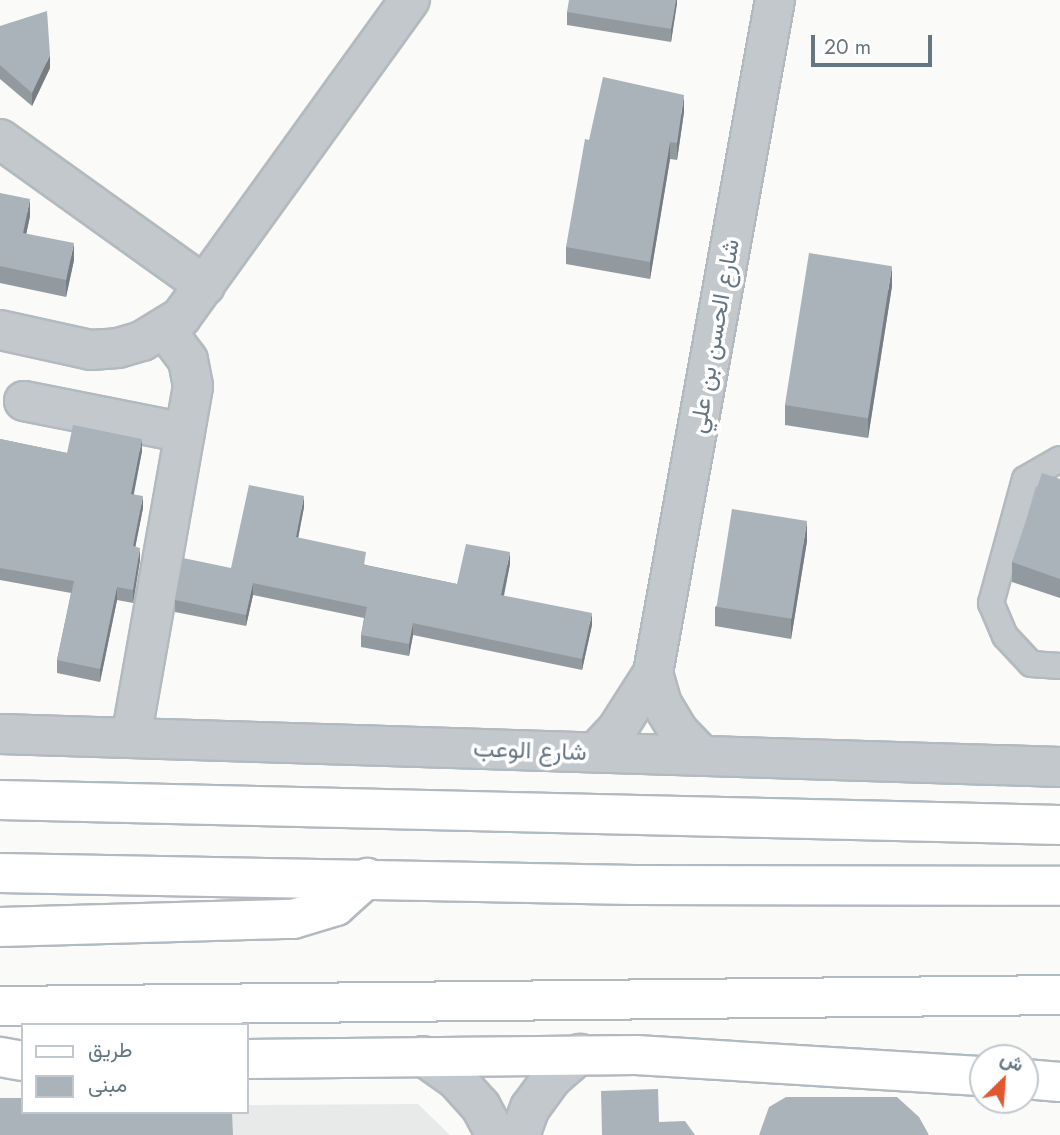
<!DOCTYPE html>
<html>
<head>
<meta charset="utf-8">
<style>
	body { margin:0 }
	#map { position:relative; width:1060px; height:1135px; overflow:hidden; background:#fafaf8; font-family:Jost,Vazirmatn,sans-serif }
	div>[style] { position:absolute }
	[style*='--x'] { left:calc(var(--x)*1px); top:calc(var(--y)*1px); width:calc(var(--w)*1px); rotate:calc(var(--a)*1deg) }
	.built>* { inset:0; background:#e8e9e9 }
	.roads { filter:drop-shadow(2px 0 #b3babf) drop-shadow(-2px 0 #b3babf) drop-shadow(0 2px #b3babf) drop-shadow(0 -2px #b3babf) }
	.lane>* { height:24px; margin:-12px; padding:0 12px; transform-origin:12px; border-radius:12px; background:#c3c8cc }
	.street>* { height:38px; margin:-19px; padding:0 19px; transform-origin:19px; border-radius:19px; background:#c3c8cc }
	.secondary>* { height:38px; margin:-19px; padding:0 19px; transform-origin:19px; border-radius:19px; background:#fff }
	.primary>* { height:38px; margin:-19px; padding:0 19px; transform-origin:19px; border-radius:19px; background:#fff }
	.highway>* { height:38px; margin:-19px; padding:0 19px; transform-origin:19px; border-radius:19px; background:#fff }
	.wall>* { inset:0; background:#929a9f }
	.shaded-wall>* { inset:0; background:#777d82 }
	.building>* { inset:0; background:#aab3b9; transform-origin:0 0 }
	span { translate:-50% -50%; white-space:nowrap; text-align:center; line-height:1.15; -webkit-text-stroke:7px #fff; paint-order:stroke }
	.street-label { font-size:24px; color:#657683 }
	.legend { position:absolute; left:21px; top:1023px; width:228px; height:91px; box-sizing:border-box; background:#fff; border:2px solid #c1c8cd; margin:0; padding:9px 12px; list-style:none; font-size:21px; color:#657683 }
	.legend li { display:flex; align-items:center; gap:14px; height:35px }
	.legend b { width:35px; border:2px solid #c1c8cd }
	.north { position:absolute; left:969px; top:1044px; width:70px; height:70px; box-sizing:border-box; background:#fff; border:2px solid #c1c8cd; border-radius:50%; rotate:25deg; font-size:19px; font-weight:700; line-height:28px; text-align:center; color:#657683 }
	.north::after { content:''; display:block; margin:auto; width:24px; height:32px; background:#e4572e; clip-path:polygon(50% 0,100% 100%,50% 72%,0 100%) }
	.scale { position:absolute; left:811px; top:35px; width:121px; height:32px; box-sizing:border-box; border:4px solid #657683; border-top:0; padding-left:9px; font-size:21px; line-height:24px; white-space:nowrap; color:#657683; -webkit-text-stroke:5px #fff; paint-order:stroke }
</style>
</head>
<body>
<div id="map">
	<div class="built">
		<i style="clip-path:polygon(418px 1104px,450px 1135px,0 1135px,0 1107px,23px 1112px,247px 1112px,247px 1105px)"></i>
	</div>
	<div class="roads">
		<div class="lane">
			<i style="--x:1060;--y:459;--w:40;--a:150.3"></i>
			<i style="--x:1025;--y:479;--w:129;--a:105.3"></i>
			<i style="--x:991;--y:603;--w:36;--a:67"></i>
			<i style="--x:1005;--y:636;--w:38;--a:47"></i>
			<i style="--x:1031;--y:664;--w:29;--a:4"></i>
		</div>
		<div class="street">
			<i style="--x:0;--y:139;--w:252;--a:35.6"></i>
			<i style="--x:0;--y:330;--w:93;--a:12.4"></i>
			<i style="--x:91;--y:350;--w:27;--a:-4"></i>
			<i style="--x:118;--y:348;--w:25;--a:-16"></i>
			<i style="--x:142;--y:341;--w:46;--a:-31.6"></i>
			<i style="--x:181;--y:317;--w:391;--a:-54.2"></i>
			<i style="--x:24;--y:401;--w:164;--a:11.2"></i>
			<i style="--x:653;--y:673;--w:32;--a:74"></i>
			<i style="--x:662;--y:704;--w:33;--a:59"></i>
			<i style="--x:679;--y:732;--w:33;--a:46"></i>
			<i style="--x:0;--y:734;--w:1061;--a:1.78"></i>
			<i style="--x:131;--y:738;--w:357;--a:-80"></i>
			<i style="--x:193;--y:386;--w:26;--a:-101"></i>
			<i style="--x:188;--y:360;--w:38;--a:-127"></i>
			<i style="--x:596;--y:752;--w:33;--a:-47"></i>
			<i style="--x:618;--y:728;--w:65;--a:-57.5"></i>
			<i style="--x:653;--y:673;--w:684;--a:-79.73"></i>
			<i style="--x:423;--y:1056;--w:39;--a:35"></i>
			<i style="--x:455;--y:1078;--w:39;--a:48"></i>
			<i style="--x:481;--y:1107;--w:32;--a:62"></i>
			<i style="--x:520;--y:1135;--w:29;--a:-70"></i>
			<i style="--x:530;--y:1108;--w:37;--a:-54"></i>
			<i style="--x:552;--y:1078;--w:37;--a:-41"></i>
		</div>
		<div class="secondary">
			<i style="--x:0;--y:1057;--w:23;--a:10"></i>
			<i style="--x:247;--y:1059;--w:389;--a:-0.6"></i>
			<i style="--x:636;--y:1055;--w:348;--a:3.5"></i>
			<i style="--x:1025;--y:1079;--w:35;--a:5"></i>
		</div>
		<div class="primary">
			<i style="--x:0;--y:873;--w:634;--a:1.08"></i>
			<i style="--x:634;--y:885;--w:426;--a:0.1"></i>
			<i style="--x:0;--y:927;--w:293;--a:-1.6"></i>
			<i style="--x:293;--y:919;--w:45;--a:-16.8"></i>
			<i style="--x:336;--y:906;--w:42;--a:-42.1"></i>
			<i style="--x:0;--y:1006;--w:1060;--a:-0.59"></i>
		</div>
		<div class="highway">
			<i style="--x:0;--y:800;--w:1060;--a:1.35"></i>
		</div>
	</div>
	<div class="wall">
		<i style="clip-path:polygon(677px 0,671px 42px,567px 25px,567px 12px)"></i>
		<i style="clip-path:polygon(0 26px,50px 68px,32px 106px,0 79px)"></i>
		<i style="clip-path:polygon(684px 112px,677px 160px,670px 159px,650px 279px,566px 264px,566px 247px)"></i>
		<i style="clip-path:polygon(0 193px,30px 216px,26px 234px,74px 260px,66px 297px,0 283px)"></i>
		<i style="clip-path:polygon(892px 286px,868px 438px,785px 425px,785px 405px)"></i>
		<i style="clip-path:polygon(0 439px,67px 453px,142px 451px,134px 494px,143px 508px,135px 547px,140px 560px,133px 603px,117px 600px,100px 682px,57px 673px,57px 660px,71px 593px,0 580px)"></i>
		<i style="clip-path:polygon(1060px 479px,1060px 598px,1012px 582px,1012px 562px)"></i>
		<i style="clip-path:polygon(304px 507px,298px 538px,366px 565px,457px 584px,510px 564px,504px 596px,592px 625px,582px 670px,413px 635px,409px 656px,361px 647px,361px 635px,364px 618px,253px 595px,246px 626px,175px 612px,175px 600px,231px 568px)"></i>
		<i style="clip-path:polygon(807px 541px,791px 639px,715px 626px,715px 607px)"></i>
	</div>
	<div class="shaded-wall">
		<i style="clip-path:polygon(676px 0,677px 0,677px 4px,671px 42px,671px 29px)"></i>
		<i style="clip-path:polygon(50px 55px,50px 68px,32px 106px,32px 93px)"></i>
		<i style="clip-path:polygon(684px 95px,684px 112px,677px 160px,677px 143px)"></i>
		<i style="clip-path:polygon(670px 142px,670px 159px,650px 279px,650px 262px)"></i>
		<i style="clip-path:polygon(30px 199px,30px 216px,23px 250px,23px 233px)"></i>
		<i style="clip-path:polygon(74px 243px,74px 260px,66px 297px,66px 280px)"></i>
		<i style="clip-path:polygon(892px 266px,892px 286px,868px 438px,868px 419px)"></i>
		<i style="clip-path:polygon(142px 439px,142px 451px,131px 506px,131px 494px)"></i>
		<i style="clip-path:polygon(143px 496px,143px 508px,133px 559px,133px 546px)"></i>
		<i style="clip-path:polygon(304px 496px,304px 507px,296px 549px,296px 537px)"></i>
		<i style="clip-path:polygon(807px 521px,807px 541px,791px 639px,791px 620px)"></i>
		<i style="clip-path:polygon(140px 548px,140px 560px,133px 603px,133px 590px)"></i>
		<i style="clip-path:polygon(510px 552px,510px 564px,501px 607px,501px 595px)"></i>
		<i style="clip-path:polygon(253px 583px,253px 595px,246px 626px,246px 615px)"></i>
		<i style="clip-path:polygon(117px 587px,117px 600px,100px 682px,100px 669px)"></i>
		<i style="clip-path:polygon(592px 613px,592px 625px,582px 670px,582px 659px)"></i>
		<i style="clip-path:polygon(413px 623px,413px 635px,409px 656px,409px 644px)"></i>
	</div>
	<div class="building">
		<i style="clip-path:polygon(569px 0,676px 0,671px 29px,567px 12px)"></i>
		<i style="clip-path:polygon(47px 11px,50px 55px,32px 93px,0 65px,0 26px)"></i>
		<i style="clip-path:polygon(603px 77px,684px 95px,677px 143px,670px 142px,650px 262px,566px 247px,585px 139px,589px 140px)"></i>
		<i style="clip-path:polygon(0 193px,30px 199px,23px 233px,74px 243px,66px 280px,0 266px)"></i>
		<i style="left:809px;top:253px;width:84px;height:154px;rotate:9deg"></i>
		<i style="clip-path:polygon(73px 425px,142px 439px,131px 494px,143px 496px,133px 546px,140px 548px,133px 590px,117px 587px,100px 669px,57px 660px,74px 581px,0 568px,0 439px,67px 453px)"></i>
		<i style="clip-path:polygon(1042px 473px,1060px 479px,1060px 579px,1012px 562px)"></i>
		<i style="clip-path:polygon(249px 485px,304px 496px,296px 537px,366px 552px,364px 565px,457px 584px,466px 544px,510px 552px,501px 595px,592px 613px,582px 659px,413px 623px,409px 644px,361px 635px,367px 607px,253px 583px,246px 615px,175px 600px,183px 558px,231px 568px)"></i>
		<i style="left:732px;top:509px;width:76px;height:99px;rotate:9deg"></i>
		<i style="clip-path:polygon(658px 1089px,659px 1122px,685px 1121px,695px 1135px,602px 1135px,601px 1091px)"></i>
		<i style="clip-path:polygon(786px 1097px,897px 1097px,919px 1117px,929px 1135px,759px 1135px,769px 1107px)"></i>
		<i style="clip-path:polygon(0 1098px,23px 1098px,23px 1112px,181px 1112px,182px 1114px,232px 1112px,233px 1135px,0 1135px)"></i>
	</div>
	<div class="street-label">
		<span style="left:714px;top:336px;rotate:-80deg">شارع الحسن بن علي</span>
		<span style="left:530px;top:750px;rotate:2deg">شارع الوعب</span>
	</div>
	<ul class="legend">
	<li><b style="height:9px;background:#fff"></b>طريق</li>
	<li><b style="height:19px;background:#aab3b9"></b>مبنى</li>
	</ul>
	<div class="north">ش</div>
	<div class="scale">20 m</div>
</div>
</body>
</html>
